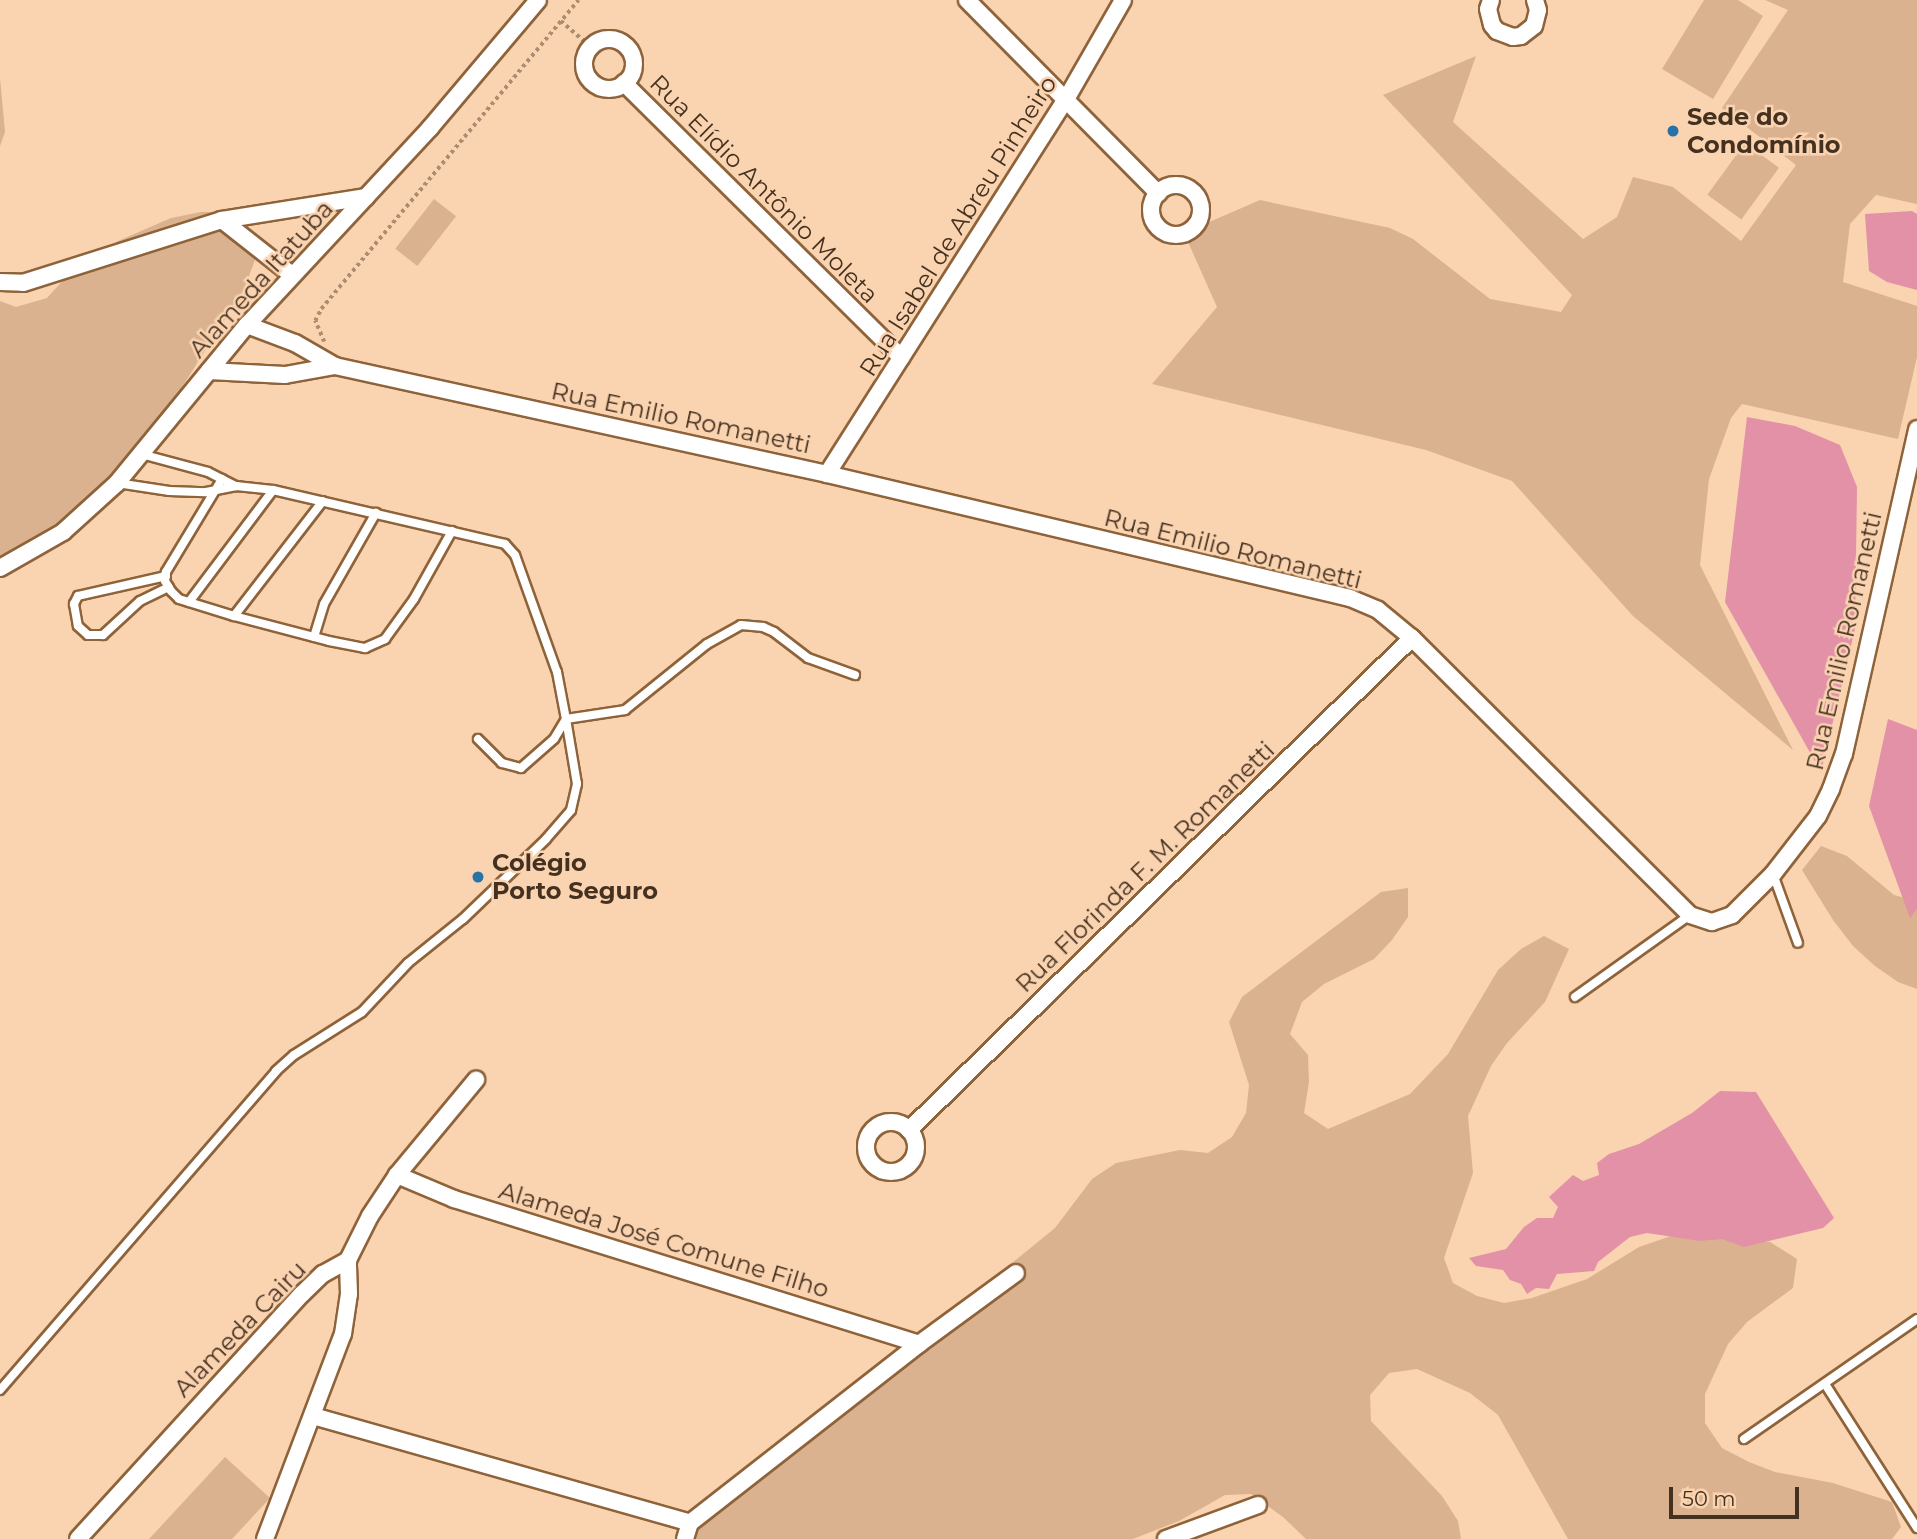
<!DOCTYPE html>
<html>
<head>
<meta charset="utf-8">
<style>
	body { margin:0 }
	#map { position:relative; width:1917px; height:1539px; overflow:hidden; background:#fad3b0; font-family:Montserrat,sans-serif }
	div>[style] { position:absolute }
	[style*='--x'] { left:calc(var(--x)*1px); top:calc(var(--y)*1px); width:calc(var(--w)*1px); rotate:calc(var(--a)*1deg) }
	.green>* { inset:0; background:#dbb28f; transform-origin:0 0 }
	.water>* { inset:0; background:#e291a7 }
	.path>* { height:3.5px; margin-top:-1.75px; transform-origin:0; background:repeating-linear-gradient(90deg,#ac8d72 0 3.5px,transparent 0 7px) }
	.roads { filter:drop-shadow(2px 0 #8f633a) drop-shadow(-2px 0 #8f633a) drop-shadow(0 2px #8f633a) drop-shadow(0 -2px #8f633a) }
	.lane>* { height:8px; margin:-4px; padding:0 4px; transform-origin:4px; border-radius:4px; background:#fff }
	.street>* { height:16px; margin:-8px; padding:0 8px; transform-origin:8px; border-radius:8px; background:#fff }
	.street>.ring { margin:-8px; padding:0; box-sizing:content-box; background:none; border:16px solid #fff; border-radius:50% }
	.dots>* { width:19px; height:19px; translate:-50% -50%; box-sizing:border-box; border:4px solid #fad3b0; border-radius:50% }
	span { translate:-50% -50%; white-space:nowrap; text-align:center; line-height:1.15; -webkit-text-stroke:5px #fad3b0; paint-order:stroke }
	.poi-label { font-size:24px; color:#453120; font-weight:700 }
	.left { translate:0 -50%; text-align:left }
	.street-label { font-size:24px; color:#453120 }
	.scale { position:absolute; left:1669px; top:1487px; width:130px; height:32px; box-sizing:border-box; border:4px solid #453120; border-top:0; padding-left:9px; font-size:21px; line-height:24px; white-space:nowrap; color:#453120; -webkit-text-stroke:5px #fad3b0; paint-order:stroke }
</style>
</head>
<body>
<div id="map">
	<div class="green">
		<i style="clip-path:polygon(1704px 0,1738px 0,1763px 16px,1713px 99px,1662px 69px)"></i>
		<i style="clip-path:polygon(1765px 0,1917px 0,1917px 204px,1876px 195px,1850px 224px,1843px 282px,1917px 306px,1917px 357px,1898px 439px,1742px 404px,1731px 418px,1709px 479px,1700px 565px,1793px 750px,1633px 616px,1512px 481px,1426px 450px,1152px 384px,1217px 307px,1184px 233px,1260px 200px,1390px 228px,1413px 239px,1490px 299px,1561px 312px,1572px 295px,1383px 95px,1476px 56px,1453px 122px,1583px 239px,1617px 217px,1633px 177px,1673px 187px,1741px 241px,1796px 165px,1722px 108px,1788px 10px)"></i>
		<i style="clip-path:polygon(0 78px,5px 132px,0 146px)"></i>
		<i style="left:1745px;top:143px;width:42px;height:64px;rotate:36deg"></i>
		<i style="left:434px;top:199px;width:28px;height:63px;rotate:38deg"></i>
		<i style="clip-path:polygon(201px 212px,229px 212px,249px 231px,255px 260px,244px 289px,120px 485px,106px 491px,30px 561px,0 572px,0 301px,16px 307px,47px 298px,66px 277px,118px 241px,171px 218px)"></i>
		<i style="clip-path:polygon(1821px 846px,1847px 856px,1894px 895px,1917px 901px,1917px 989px,1898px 982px,1875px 966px,1853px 946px,1833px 920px,1802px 870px)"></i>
		<i style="clip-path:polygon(1408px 888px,1408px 917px,1392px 940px,1374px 959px,1324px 984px,1302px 1002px,1290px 1034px,1308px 1055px,1309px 1082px,1304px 1113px,1328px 1129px,1410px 1094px,1448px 1054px,1498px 970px,1521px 949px,1544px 936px,1569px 949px,1545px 1002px,1507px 1043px,1491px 1066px,1468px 1116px,1473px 1173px,1444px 1258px,1453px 1283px,1477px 1296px,1504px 1303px,1532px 1298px,1587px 1279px,1639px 1247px,1674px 1235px,1770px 1242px,1797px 1259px,1793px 1288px,1747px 1322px,1728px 1344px,1705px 1394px,1705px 1423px,1722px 1448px,1749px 1462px,1775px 1472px,1833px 1483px,1892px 1502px,1901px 1527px,1892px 1539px,1568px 1539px,1498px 1415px,1470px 1393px,1417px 1369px,1389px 1373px,1370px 1395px,1371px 1421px,1442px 1496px,1458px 1521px,1461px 1539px,1306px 1539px,1283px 1517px,1251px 1494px,1225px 1495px,1179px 1521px,1133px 1539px,688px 1539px,757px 1460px,784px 1448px,1055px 1228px,1092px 1179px,1116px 1163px,1180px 1150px,1208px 1153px,1232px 1137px,1246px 1113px,1249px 1085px,1229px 1022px,1242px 997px,1381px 892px)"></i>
		<i style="clip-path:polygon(225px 1457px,270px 1498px,232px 1539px,149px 1539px)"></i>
	</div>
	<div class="water">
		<i style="clip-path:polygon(1912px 211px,1917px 214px,1917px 290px,1887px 282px,1869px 271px,1865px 214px)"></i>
		<i style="clip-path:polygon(1747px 417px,1795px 426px,1840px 445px,1857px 487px,1855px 629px,1821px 772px,1725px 602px)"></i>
		<i style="clip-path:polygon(1888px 719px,1917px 730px,1917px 909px,1910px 918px,1869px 806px)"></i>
		<i style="clip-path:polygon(1720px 1091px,1756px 1092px,1834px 1218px,1823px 1228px,1744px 1247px,1722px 1239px,1700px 1241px,1647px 1233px,1630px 1237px,1598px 1262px,1594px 1271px,1557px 1274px,1549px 1289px,1536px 1288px,1527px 1294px,1521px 1284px,1510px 1280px,1503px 1270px,1476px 1266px,1469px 1258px,1506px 1249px,1524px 1227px,1537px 1218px,1553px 1218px,1558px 1207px,1549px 1197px,1573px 1175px,1583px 1181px,1599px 1175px,1597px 1163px,1609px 1154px,1639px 1144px,1692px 1113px)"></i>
	</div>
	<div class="path">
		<i style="--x:561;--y:21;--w:38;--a:41"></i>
		<i style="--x:324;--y:342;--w:23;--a:-113"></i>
		<i style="--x:315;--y:321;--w:13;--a:-63"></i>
		<i style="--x:321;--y:309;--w:402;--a:-50.2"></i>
	</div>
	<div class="roads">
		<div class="lane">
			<i style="--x:141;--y:454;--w:69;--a:15"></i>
			<i style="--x:208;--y:472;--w:31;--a:27"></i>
			<i style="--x:222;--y:479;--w:109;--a:121.1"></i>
			<i style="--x:166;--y:572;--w:9;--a:96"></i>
			<i style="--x:165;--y:581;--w:12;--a:59"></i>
			<i style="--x:171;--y:591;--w:11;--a:45"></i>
			<i style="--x:179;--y:599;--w:58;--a:17.2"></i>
			<i style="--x:234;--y:616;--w:98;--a:14.7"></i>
			<i style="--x:329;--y:641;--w:37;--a:11"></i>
			<i style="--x:365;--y:648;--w:22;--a:-24"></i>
			<i style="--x:385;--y:639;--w:49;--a:-54.1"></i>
			<i style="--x:414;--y:599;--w:78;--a:-60.8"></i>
			<i style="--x:117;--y:483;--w:53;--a:8.7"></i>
			<i style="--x:169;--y:491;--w:37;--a:2"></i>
			<i style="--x:206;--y:492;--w:31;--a:-11"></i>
			<i style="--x:236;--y:486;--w:37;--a:6"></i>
			<i style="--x:273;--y:490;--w:238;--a:13.1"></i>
			<i style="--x:505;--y:544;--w:15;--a:48"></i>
			<i style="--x:515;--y:555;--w:124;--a:70.3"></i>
			<i style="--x:557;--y:672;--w:48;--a:79.2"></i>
			<i style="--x:566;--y:719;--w:23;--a:121"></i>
			<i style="--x:554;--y:739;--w:44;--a:138.7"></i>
			<i style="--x:521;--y:768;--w:20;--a:-165"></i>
			<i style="--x:502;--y:763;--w:34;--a:-135"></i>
			<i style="--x:166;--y:576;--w:90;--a:167.2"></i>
			<i style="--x:78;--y:596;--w:9;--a:117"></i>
			<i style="--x:74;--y:604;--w:22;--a:80"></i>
			<i style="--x:78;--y:626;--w:13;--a:42"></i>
			<i style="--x:88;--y:635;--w:15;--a:0"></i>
			<i style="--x:103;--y:635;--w:50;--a:-42.6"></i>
			<i style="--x:140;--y:601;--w:32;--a:-26"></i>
			<i style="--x:189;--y:602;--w:140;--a:-53.1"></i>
			<i style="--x:234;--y:616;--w:145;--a:-52.3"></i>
			<i style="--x:314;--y:637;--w:34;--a:-73"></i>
			<i style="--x:324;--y:604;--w:105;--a:-60.3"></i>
			<i style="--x:1773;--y:874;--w:73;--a:70.1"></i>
			<i style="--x:1575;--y:997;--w:141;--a:-35.5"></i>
			<i style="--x:1825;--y:1384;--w:171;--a:57.4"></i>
			<i style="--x:0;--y:1390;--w:422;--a:-49.1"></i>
			<i style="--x:276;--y:1071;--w:24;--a:-42"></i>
			<i style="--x:294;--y:1055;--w:80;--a:-32.3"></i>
			<i style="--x:362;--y:1012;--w:67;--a:-46.8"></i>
			<i style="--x:408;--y:963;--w:70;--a:-38.7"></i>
			<i style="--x:463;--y:919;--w:115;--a:-43.9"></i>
			<i style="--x:546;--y:839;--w:38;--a:-49"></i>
			<i style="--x:571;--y:810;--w:27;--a:-77"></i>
			<i style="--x:577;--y:784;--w:66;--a:-99.6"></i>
			<i style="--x:566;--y:719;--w:60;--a:-8.7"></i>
			<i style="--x:625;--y:710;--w:105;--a:-38.8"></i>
			<i style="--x:707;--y:644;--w:39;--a:-29"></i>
			<i style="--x:741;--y:625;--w:22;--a:5"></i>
			<i style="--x:763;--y:627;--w:12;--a:24"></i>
			<i style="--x:774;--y:632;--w:43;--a:37.4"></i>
			<i style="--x:808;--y:658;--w:50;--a:19.9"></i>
			<i style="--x:1744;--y:1439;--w:211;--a:-34.7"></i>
		</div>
		<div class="street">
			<i style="--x:967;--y:0;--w:272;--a:45.3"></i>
			<i style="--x:1491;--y:0;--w:9;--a:108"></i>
			<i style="--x:1488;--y:9;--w:16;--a:76"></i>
			<i style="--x:1492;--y:25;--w:8;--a:50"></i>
			<i style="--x:1497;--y:31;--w:17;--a:21"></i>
			<i style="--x:1513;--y:37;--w:8;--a:-7"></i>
			<i style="--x:1521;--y:36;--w:16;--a:-38"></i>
			<i style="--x:1534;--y:26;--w:16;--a:-76"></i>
			<i style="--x:1538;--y:10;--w:10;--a:-107"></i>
			<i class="ring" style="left:584px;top:39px;width:34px;height:34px"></i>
			<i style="--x:624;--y:83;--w:390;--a:44.7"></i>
			<i class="ring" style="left:1151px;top:185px;width:34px;height:34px"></i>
			<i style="--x:222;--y:220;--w:89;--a:38.2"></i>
			<i style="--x:0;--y:282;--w:23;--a:2"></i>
			<i style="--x:23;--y:283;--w:209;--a:-17.6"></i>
			<i style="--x:222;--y:220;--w:146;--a:-9.1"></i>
			<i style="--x:247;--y:325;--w:51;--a:20.6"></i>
			<i style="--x:295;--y:343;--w:46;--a:29.9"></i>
			<i style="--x:335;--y:366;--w:504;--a:12.38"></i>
			<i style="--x:827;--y:474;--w:537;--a:13.34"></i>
			<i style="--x:1350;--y:598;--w:30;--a:23"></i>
			<i style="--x:1378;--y:610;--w:44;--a:39.5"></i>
			<i style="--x:1412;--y:638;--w:392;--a:44.9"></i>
			<i style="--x:1690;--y:915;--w:23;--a:18"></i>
			<i style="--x:1712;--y:922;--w:21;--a:-19"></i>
			<i style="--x:1732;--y:915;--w:58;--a:-45"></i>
			<i style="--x:1773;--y:874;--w:73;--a:-52.2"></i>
			<i style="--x:1818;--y:816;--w:30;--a:-64"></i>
			<i style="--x:1831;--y:789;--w:37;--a:-70"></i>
			<i style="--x:1844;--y:754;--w:333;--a:-77.3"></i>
			<i style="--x:209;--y:371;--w:76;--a:3"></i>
			<i style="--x:285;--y:375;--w:51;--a:-10.2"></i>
			<i style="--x:827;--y:474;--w:442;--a:-57.5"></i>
			<i style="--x:1065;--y:101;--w:116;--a:-60.1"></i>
			<i style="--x:0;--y:568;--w:73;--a:-29.7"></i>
			<i style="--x:63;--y:532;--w:73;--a:-42.2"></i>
			<i style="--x:117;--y:483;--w:205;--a:-50.6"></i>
			<i style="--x:247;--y:325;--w:269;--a:-47.1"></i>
			<i style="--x:430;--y:128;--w:167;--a:-49.8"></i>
			<i class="ring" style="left:866px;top:1122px;width:34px;height:34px"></i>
			<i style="--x:909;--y:1130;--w:704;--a:-44.37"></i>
			<i style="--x:397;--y:1175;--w:62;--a:22.8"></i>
			<i style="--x:454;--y:1199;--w:487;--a:17.3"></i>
			<i style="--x:313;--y:1416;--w:392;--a:15.8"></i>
			<i style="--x:78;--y:1539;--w:332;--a:-47.6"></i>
			<i style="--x:302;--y:1294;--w:29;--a:-44"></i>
			<i style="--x:323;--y:1274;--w:29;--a:-29"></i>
			<i style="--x:348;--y:1260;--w:49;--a:-63.4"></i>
			<i style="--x:370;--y:1216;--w:49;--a:-56.6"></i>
			<i style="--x:397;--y:1175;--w:124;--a:-50.3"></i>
			<i style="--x:265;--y:1539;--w:219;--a:-69.2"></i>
			<i style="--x:343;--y:1334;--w:40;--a:-81.5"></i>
			<i style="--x:349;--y:1294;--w:34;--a:-92"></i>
			<i style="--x:685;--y:1539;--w:17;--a:-73"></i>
			<i style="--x:690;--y:1523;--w:291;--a:-38"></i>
			<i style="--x:919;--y:1344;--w:120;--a:-36.2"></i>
			<i style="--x:1166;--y:1539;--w:98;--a:-20.3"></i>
		</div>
	</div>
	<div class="dots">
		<i style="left:1673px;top:131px;background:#2873a6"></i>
		<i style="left:478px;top:877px;background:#2873a6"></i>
	</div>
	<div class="poi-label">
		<span class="left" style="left:1687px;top:131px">Sede do<br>Condomínio</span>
		<span class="left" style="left:492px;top:877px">Colégio<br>Porto Seguro</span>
	</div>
	<div class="street-label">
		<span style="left:764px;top:189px;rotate:45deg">Rua Elídio Antônio Moleta</span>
		<span style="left:958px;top:226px;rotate:-58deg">Rua Isabel de Abreu Pinheiro</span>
		<span style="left:261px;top:279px;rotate:-48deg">Alameda Itatuba</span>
		<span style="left:681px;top:418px;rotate:12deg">Rua Emilio Romanetti</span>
		<span style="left:1233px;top:549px;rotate:14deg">Rua Emilio Romanetti</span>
		<span style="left:1844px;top:641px;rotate:-77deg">Rua Emilio Romanetti</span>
		<span style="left:1145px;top:867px;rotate:-44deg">Rua Florinda F. M. Romanetti</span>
		<span style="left:664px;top:1240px;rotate:17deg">Alameda José Comune Filho</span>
		<span style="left:240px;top:1329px;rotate:-46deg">Alameda Cairu</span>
	</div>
	<div class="scale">50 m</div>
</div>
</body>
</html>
